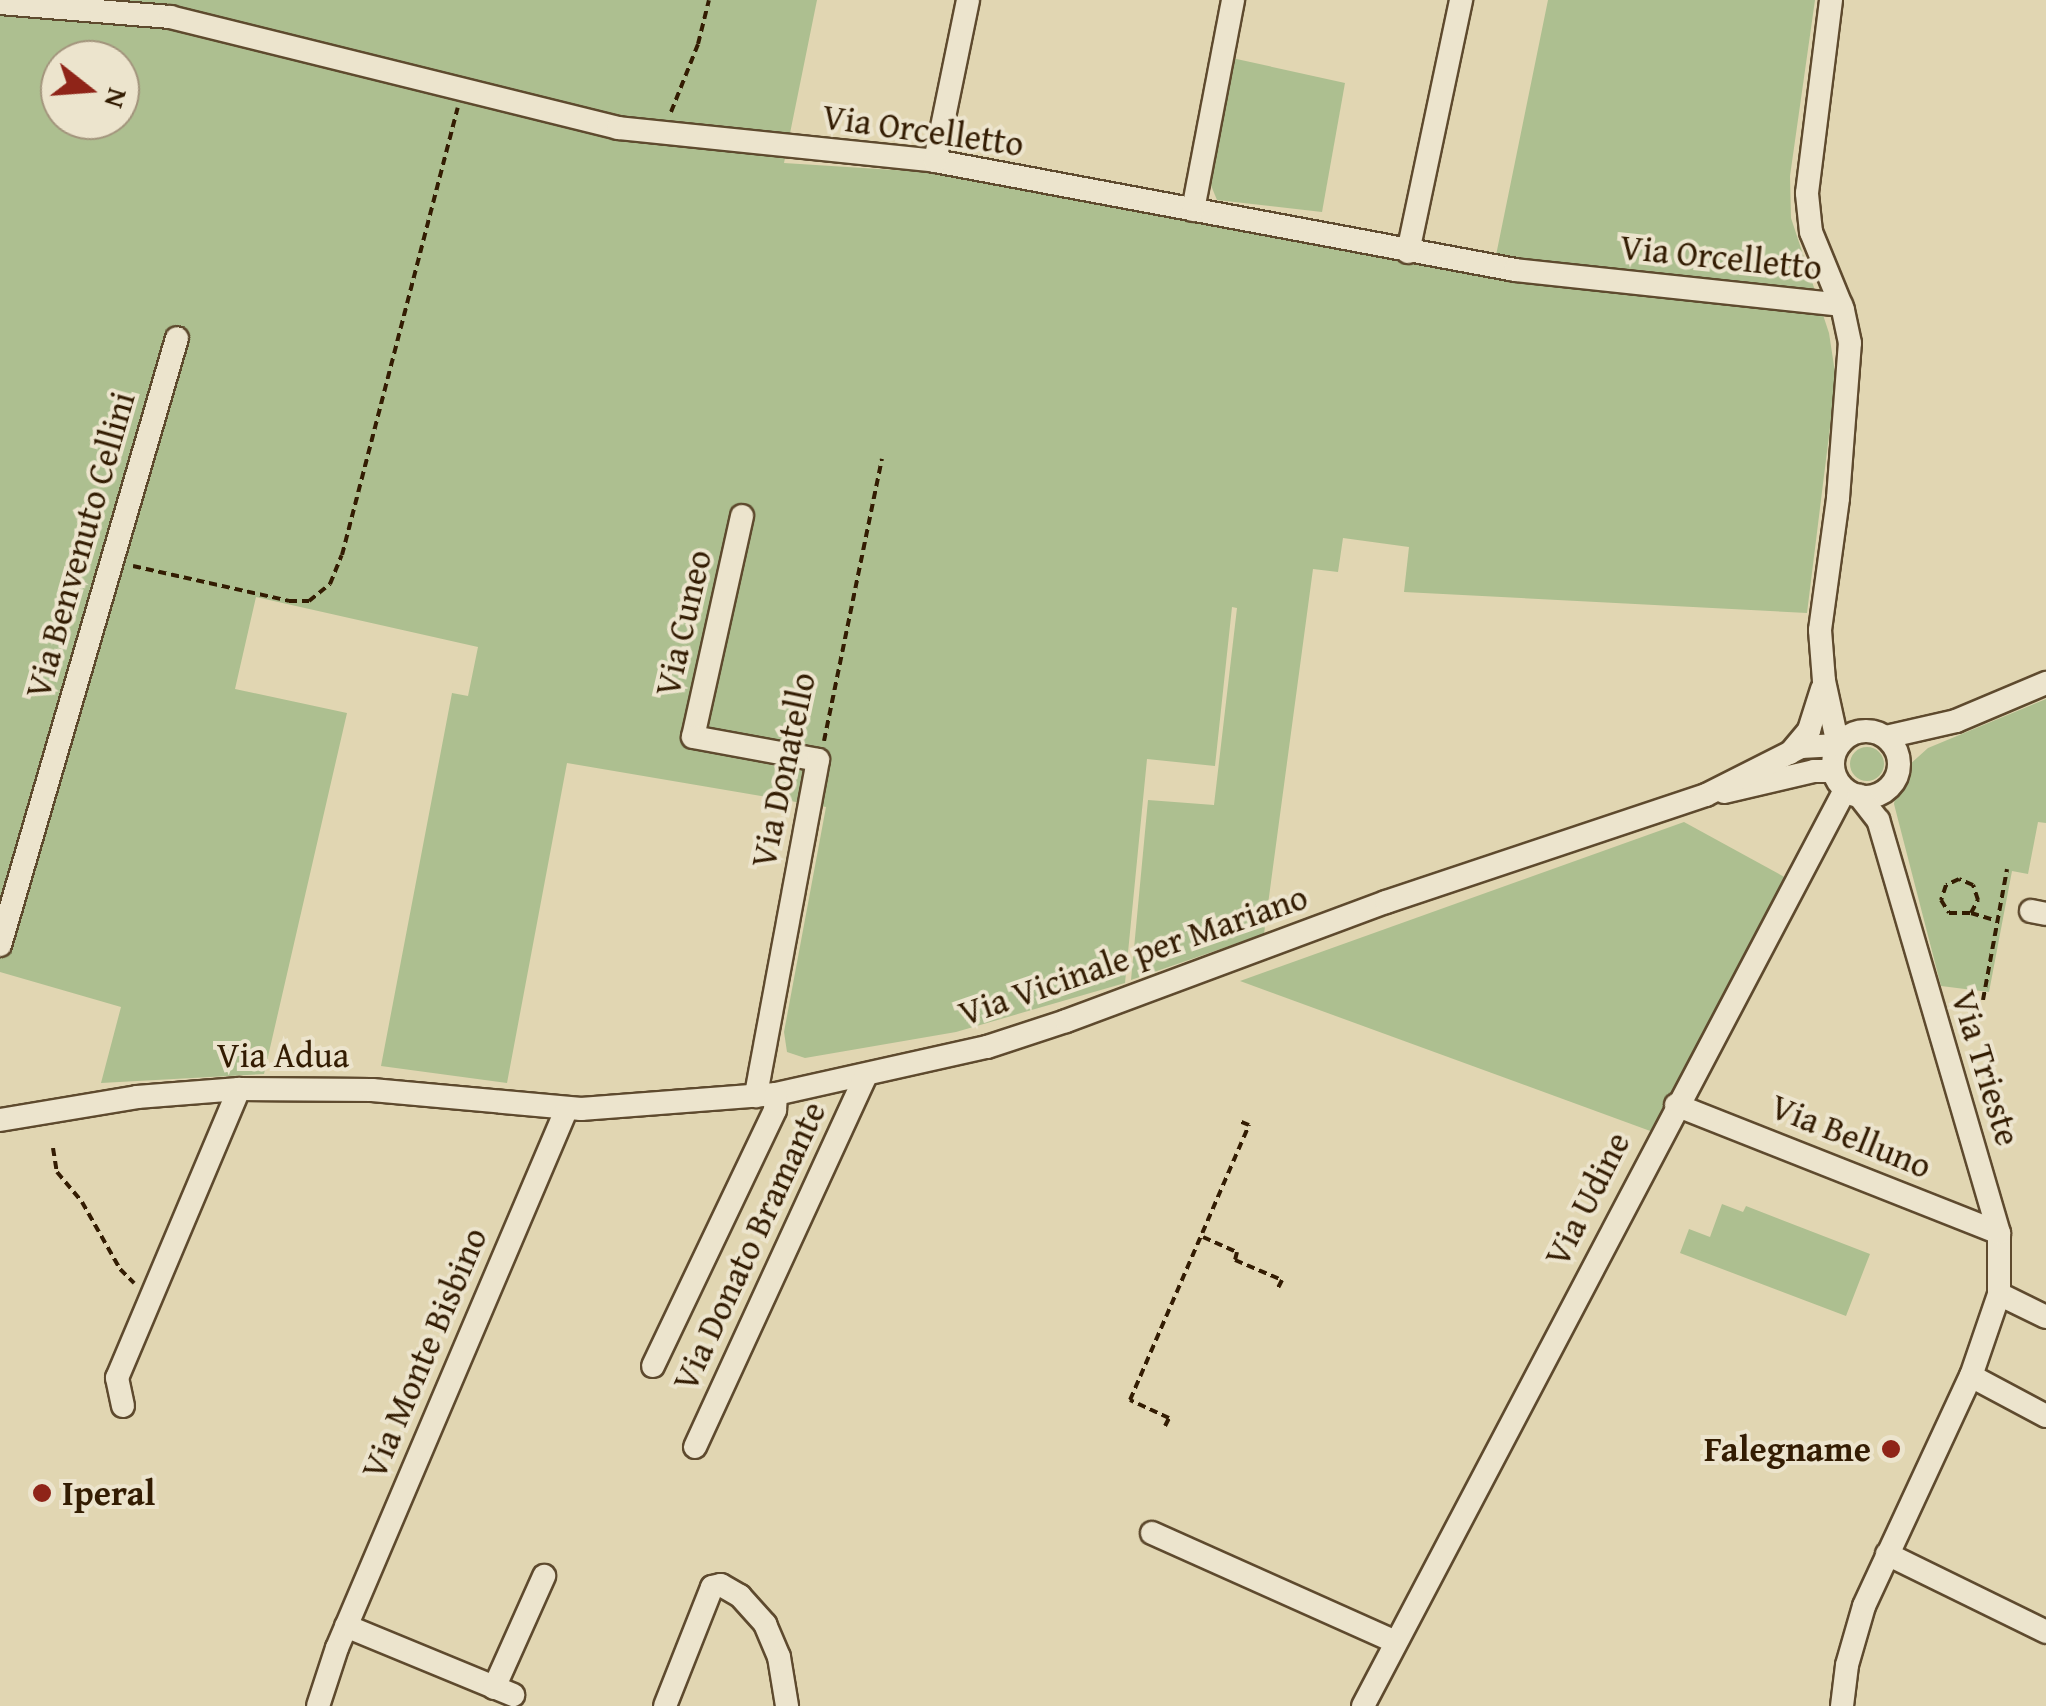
<!DOCTYPE html>
<html>
<head>
<meta charset="utf-8">
<style>
	body { margin:0 }
	#map { position:relative; width:2046px; height:1706px; overflow:hidden; background:#e1d6b2; font-family:"Gentium Book Plus",serif }
	div>[style] { position:absolute }
	[style*='--x'] { left:calc(var(--x)*1px); top:calc(var(--y)*1px); width:calc(var(--w)*1px); rotate:calc(var(--a)*1deg) }
	.green>* { inset:0; background:#adbf90 }
	.round { border-radius:50% }
	.path>* { height:4px; margin-top:-2px; transform-origin:0; background:repeating-linear-gradient(90deg,#331c02 0 8px,transparent 0 13px) }
	.roads { filter:drop-shadow(2px 0 #5e4a2e) drop-shadow(-2px 0 #5e4a2e) drop-shadow(0 2px #5e4a2e) drop-shadow(0 -2px #5e4a2e) }
	.street>* { height:22px; margin:-11px; padding:0 11px; transform-origin:11px; border-radius:11px; background:#ece4cd }
	.street>.ring { margin:-11px; padding:0; box-sizing:content-box; background:none; border:22px solid #ece4cd; border-radius:50% }
	.dots>* { width:28px; height:28px; translate:-50% -50%; box-sizing:border-box; border:5px solid #ece4cd; border-radius:50% }
	span { translate:-50% -50%; white-space:nowrap; text-align:center; line-height:1.15; -webkit-text-stroke:8px #ece4cd; paint-order:stroke }
	.street-label { font-size:35px; color:#331c02 }
	.poi-label { font-size:35px; color:#331c02; font-weight:700 }
	.right { translate:-100% -50%; text-align:right }
	.left { translate:0 -50%; text-align:left }
	.north { position:absolute; left:40px; top:40px; width:100px; height:100px; box-sizing:border-box; background:#ece4cd; border:2px solid #a2947c; border-radius:50%; rotate:107deg; font-size:28px; font-weight:700; line-height:40px; text-align:center; color:#331c02 }
	.north::after { content:''; display:block; margin:auto; width:35px; height:45px; background:#8f2418; clip-path:polygon(50% 0,100% 100%,50% 72%,0 100%) }
</style>
</head>
<body>
<div id="map">
	<div class="green">
		<i style="clip-path:polygon(evenodd,0 0,817px 0,784px 163px,942px 173px,1492px 275px,1548px 0,1815px 0,1790px 176px,1791px 218px,1829px 333px,1836px 379px,1807px 613px,1404px 592px,1409px 547px,1343px 538px,1338px 572px,1313px 569px,1264px 934px,1131px 980px,1148px 800px,1214px 805px,1237px 608px,1232px 607px,1215px 766px,1147px 759px,1125px 983px,956px 1032px,805px 1058px,787px 1052px,784px 1032px,826px 807px,567px 763px,507px 1083px,381px 1066px,452px 693px,468px 696px,478px 647px,256px 597px,235px 689px,347px 713px,264px 1074px,101px 1083px,121px 1007px,0 972px,0 0,60px 60px,120px 60px,120px 120px,60px 120px,60px 60px)"></i>
		<i style="clip-path:polygon(1232px 58px,1345px 83px,1322px 212px,1217px 200px,1210px 183px)"></i>
		<i style="clip-path:polygon(2046px 699px,2046px 823px,2038px 822px,2028px 874px,2012px 871px,1989px 992px,1941px 986px,1894px 804px,1898px 775px,1928px 748px)"></i>
		<i class="round" style="left:1850px;top:747px;width:34px;height:34px"></i>
		<i style="clip-path:polygon(1684px 822px,1788px 879px,1653px 1132px,1240px 981px)"></i>
		<i style="clip-path:polygon(1722px 1204px,1743px 1212px,1746px 1206px,1870px 1254px,1846px 1316px,1680px 1253px,1689px 1229px,1710px 1237px)"></i>
	</div>
	<div class="path">
		<i style="--x:671;--y:112;--w:73;--a:-68.3"></i>
		<i style="--x:698;--y:44;--w:45;--a:-76"></i>
		<i style="--x:133;--y:566;--w:160;--a:12.6"></i>
		<i style="--x:289;--y:601;--w:20;--a:0"></i>
		<i style="--x:309;--y:601;--w:27;--a:-39"></i>
		<i style="--x:330;--y:584;--w:31;--a:-68"></i>
		<i style="--x:342;--y:555;--w:462;--a:-75.5"></i>
		<i style="--x:824;--y:741;--w:288;--a:-78.4"></i>
		<i style="--x:1971;--y:913;--w:15;--a:-62"></i>
		<i style="--x:1978;--y:900;--w:16;--a:-108"></i>
		<i style="--x:1973;--y:885;--w:15;--a:-157"></i>
		<i style="--x:1959;--y:879;--w:14;--a:155"></i>
		<i style="--x:1946;--y:885;--w:16;--a:108"></i>
		<i style="--x:1941;--y:900;--w:15;--a:58"></i>
		<i style="--x:1949;--y:913;--w:22;--a:0"></i>
		<i style="--x:1971;--y:913;--w:28;--a:17"></i>
		<i style="--x:1983;--y:1000;--w:133;--a:-79.6"></i>
		<i style="--x:53;--y:1148;--w:24;--a:81"></i>
		<i style="--x:57;--y:1172;--w:39;--a:50"></i>
		<i style="--x:82;--y:1202;--w:77;--a:60.4"></i>
		<i style="--x:120;--y:1269;--w:20;--a:45"></i>
		<i style="--x:1203;--y:1237;--w:37;--a:24"></i>
		<i style="--x:1237;--y:1252;--w:8;--a:104"></i>
		<i style="--x:1235;--y:1260;--w:51;--a:23.1"></i>
		<i style="--x:1282;--y:1280;--w:9;--a:117"></i>
		<i style="--x:1165;--y:1426;--w:9;--a:-63"></i>
		<i style="--x:1169;--y:1418;--w:43;--a:-155.2"></i>
		<i style="--x:1130;--y:1400;--w:300;--a:-66.6"></i>
		<i style="--x:1249;--y:1125;--w:11;--a:-158"></i>
	</div>
	<div class="roads">
		<div class="street">
			<i style="--x:0;--y:3;--w:171;--a:4.7"></i>
			<i style="--x:170;--y:17;--w:462;--a:13.9"></i>
			<i style="--x:618;--y:128;--w:319;--a:5.9"></i>
			<i style="--x:935;--y:161;--w:590;--a:10.64"></i>
			<i style="--x:1515;--y:270;--w:328;--a:6.1"></i>
			<i style="--x:935;--y:161;--w:164;--a:-78.4"></i>
			<i style="--x:1193;--y:210;--w:214;--a:-79.2"></i>
			<i style="--x:1408;--y:252;--w:258;--a:-78.1"></i>
			<i style="--x:742;--y:516;--w:226;--a:102.5"></i>
			<i style="--x:693;--y:737;--w:127;--a:10.4"></i>
			<i style="--x:818;--y:760;--w:342;--a:100.5"></i>
			<i class="ring" style="left:1833px;top:731px;width:44px;height:44px"></i>
			<i style="--x:1886;--y:737;--w:72;--a:-12.9"></i>
			<i style="--x:1956;--y:721;--w:98;--a:-22.9"></i>
			<i style="--x:1790;--y:753;--w:30;--a:-50"></i>
			<i style="--x:1809;--y:730;--w:43;--a:-72.4"></i>
			<i style="--x:1724;--y:792;--w:92;--a:-13.1"></i>
			<i style="--x:1814;--y:771;--w:19;--a:0"></i>
			<i style="--x:2031;--y:911;--w:15;--a:11"></i>
			<i style="--x:0;--y:945;--w:632;--a:-73.74"></i>
			<i style="--x:1676;--y:1105;--w:347;--a:21.6"></i>
			<i style="--x:0;--y:1120;--w:139;--a:-9.5"></i>
			<i style="--x:137;--y:1097;--w:102;--a:-4.5"></i>
			<i style="--x:239;--y:1089;--w:133;--a:0.4"></i>
			<i style="--x:372;--y:1090;--w:210;--a:5.2"></i>
			<i style="--x:581;--y:1109;--w:196;--a:-4.4"></i>
			<i style="--x:776;--y:1094;--w:216;--a:-12.6"></i>
			<i style="--x:987;--y:1047;--w:83;--a:-18.2"></i>
			<i style="--x:1066;--y:1021;--w:341;--a:-20.4"></i>
			<i style="--x:1386;--y:902;--w:337;--a:-18.5"></i>
			<i style="--x:1706;--y:795;--w:106;--a:-26.8"></i>
			<i style="--x:1801;--y:747;--w:37;--a:-3"></i>
			<i style="--x:1838;--y:745;--w:66;--a:-102.3"></i>
			<i style="--x:1824;--y:681;--w:51;--a:-94.5"></i>
			<i style="--x:1820;--y:630;--w:133;--a:-82.2"></i>
			<i style="--x:1838;--y:498;--w:155;--a:-85.6"></i>
			<i style="--x:1850;--y:343;--w:34;--a:-102"></i>
			<i style="--x:1843;--y:310;--w:84;--a:-112.3"></i>
			<i style="--x:1811;--y:232;--w:39;--a:-96"></i>
			<i style="--x:1807;--y:193;--w:194;--a:-82.9"></i>
			<i style="--x:1999;--y:1294;--w:52;--a:26.1"></i>
			<i style="--x:653;--y:1366;--w:284;--a:-64.5"></i>
			<i style="--x:775;--y:1110;--w:16;--a:-86"></i>
			<i style="--x:1971;--y:1376;--w:85;--a:28.1"></i>
			<i style="--x:123;--y:1406;--w:29;--a:-102"></i>
			<i style="--x:117;--y:1378;--w:314;--a:-67.1"></i>
			<i style="--x:695;--y:1447;--w:409;--a:-65.3"></i>
			<i style="--x:1152;--y:1533;--w:267;--a:24.1"></i>
			<i style="--x:1887;--y:1554;--w:177;--a:26.1"></i>
			<i style="--x:346;--y:1626;--w:181;--a:22.4"></i>
			<i style="--x:494;--y:1688;--w:123;--a:-65.9"></i>
			<i style="--x:318;--y:1706;--w:61;--a:-71.9"></i>
			<i style="--x:337;--y:1648;--w:587;--a:-66.93"></i>
			<i style="--x:665;--y:1706;--w:128;--a:-68.4"></i>
			<i style="--x:712;--y:1587;--w:9;--a:-13"></i>
			<i style="--x:721;--y:1585;--w:22;--a:30"></i>
			<i style="--x:740;--y:1596;--w:38;--a:48"></i>
			<i style="--x:765;--y:1624;--w:36;--a:67"></i>
			<i style="--x:779;--y:1657;--w:50;--a:80.7"></i>
			<i style="--x:1363;--y:1706;--w:1035;--a:-62.25"></i>
			<i style="--x:1842;--y:1706;--w:41;--a:-83"></i>
			<i style="--x:1847;--y:1665;--w:61;--a:-73.9"></i>
			<i style="--x:1864;--y:1606;--w:254;--a:-65.1"></i>
			<i style="--x:1971;--y:1376;--w:87;--a:-71.1"></i>
			<i style="--x:1999;--y:1294;--w:61;--a:-90"></i>
			<i style="--x:1999;--y:1233;--w:430;--a:-106.3"></i>
			<i style="--x:1878;--y:820;--w:31;--a:-128"></i>
		</div>
	</div>
	<div class="dots">
		<i style="left:1891px;top:1449px;background:#8f2418"></i>
		<i style="left:42px;top:1493px;background:#8f2418"></i>
	</div>
	<div class="street-label">
		<span style="left:923px;top:130px;rotate:8deg">Via Orcelletto</span>
		<span style="left:1721px;top:257px;rotate:6deg">Via Orcelletto</span>
		<span style="left:80px;top:545px;rotate:-74deg">Via Benvenuto Cellini</span>
		<span style="left:683px;top:623px;rotate:-77deg">Via Cuneo</span>
		<span style="left:783px;top:770px;rotate:-78deg">Via Donatello</span>
		<span style="left:1133px;top:955px;rotate:-19deg">Via Vicinale per Mariano</span>
		<span style="left:283px;top:1055px">Via Adua</span>
		<span style="left:1986px;top:1068px;rotate:73deg">Via Trieste</span>
		<span style="left:1851px;top:1136px;rotate:22deg">Via Belluno</span>
		<span style="left:1587px;top:1199px;rotate:-63deg">Via Udine</span>
		<span style="left:749px;top:1246px;rotate:-65deg">Via Donato Bramante</span>
		<span style="left:424px;top:1353px;rotate:-67deg">Via Monte Bisbino</span>
	</div>
	<div class="poi-label">
		<span class="right" style="left:1871px;top:1449px">Falegname</span>
		<span class="left" style="left:62px;top:1493px">Iperal</span>
	</div>
	<div class="north">N</div>
</div>
</body>
</html>
